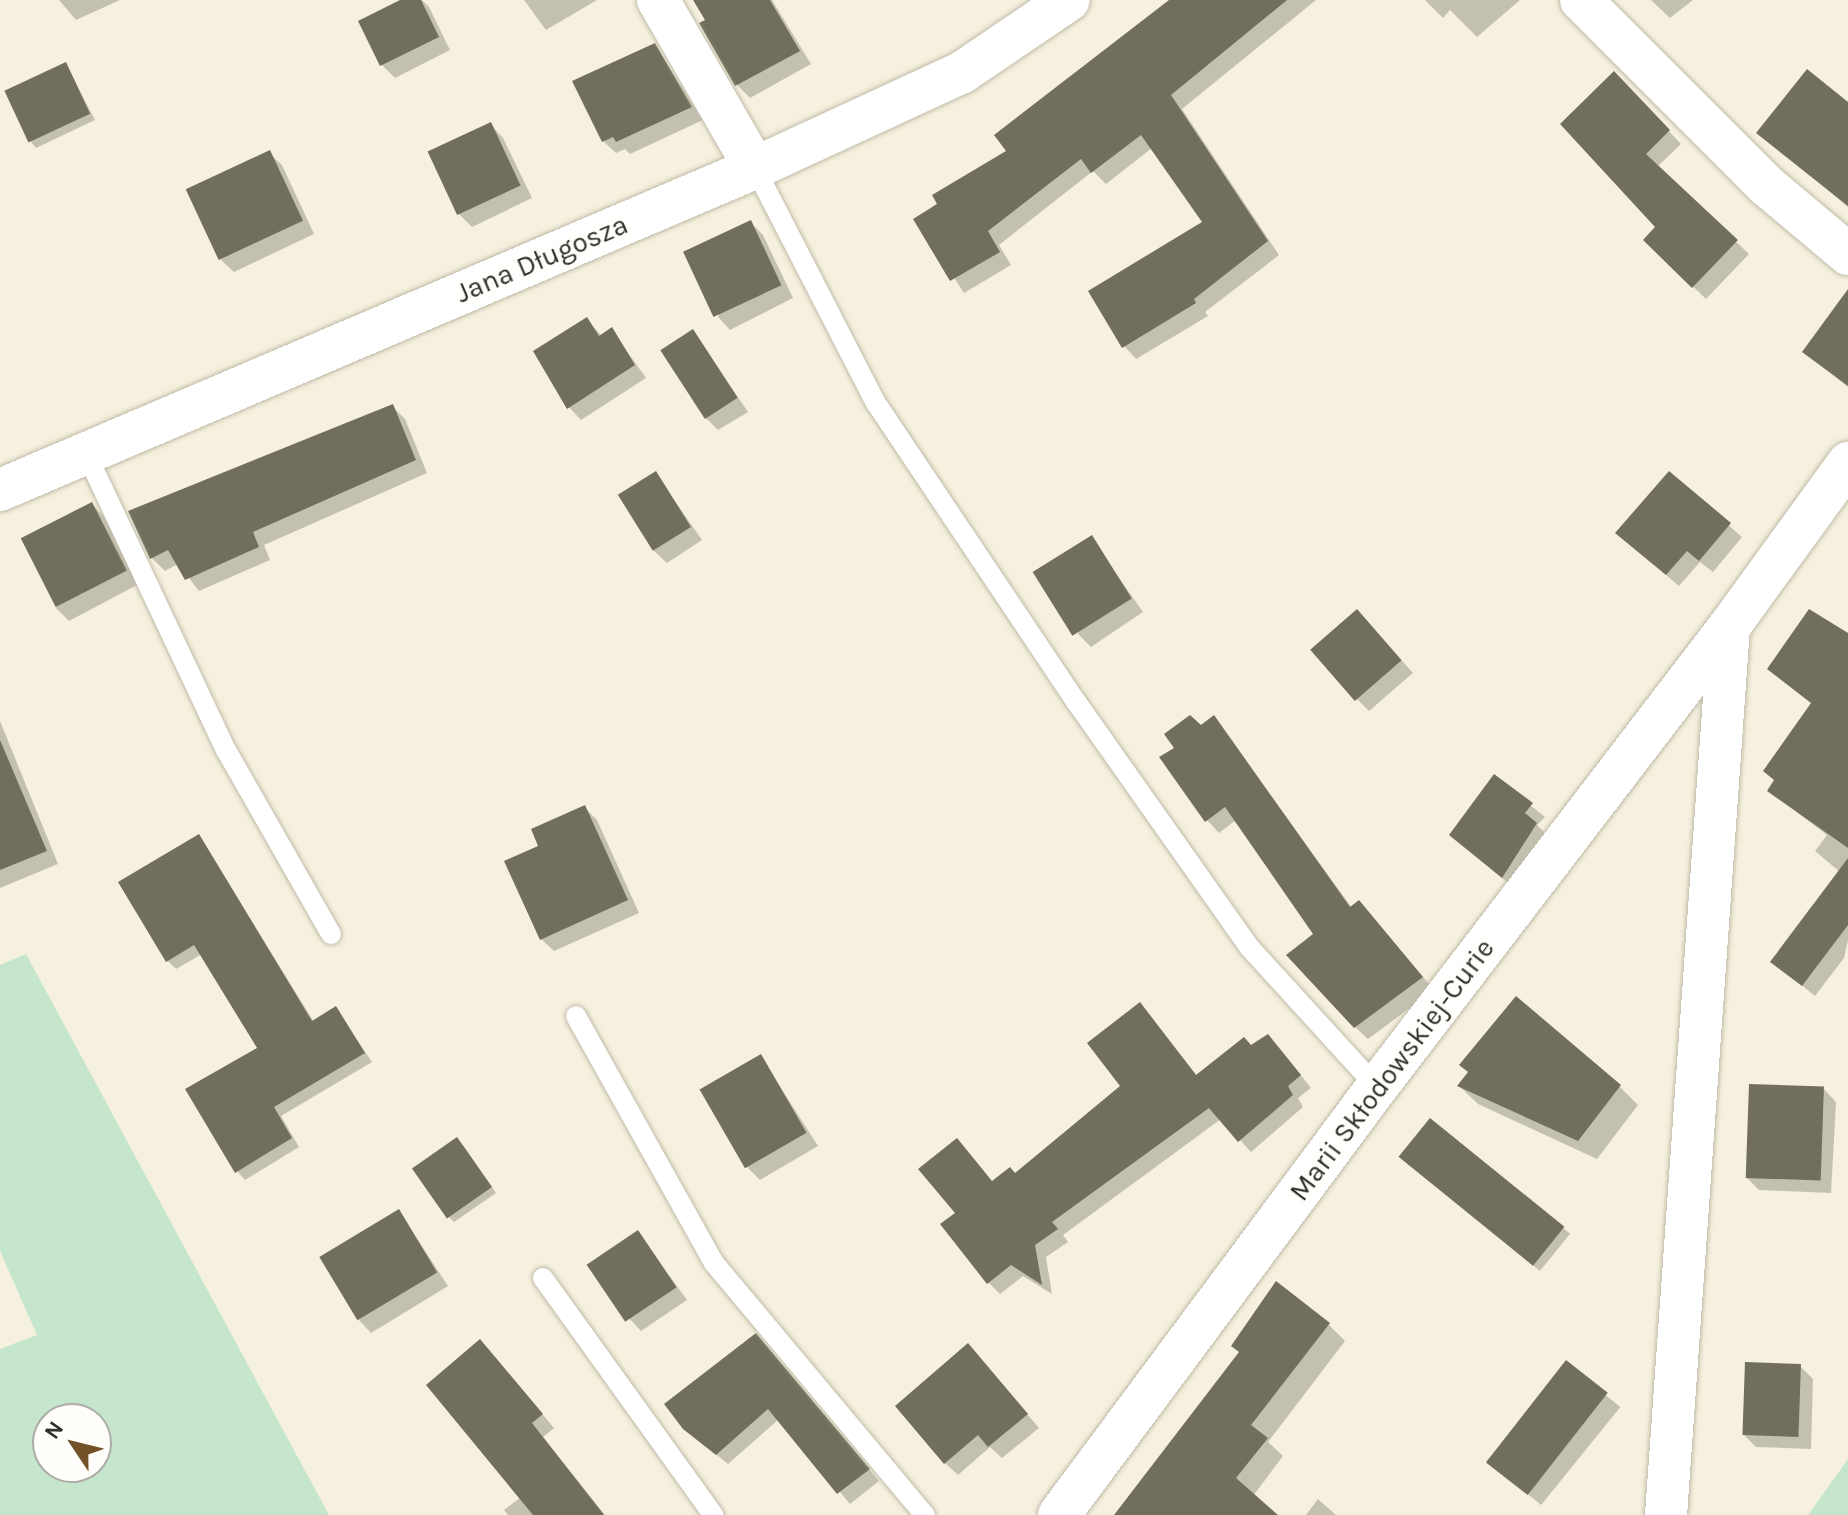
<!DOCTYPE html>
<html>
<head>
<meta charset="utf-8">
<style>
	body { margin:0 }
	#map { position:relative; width:1848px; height:1515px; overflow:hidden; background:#f6f1de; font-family:Karla,sans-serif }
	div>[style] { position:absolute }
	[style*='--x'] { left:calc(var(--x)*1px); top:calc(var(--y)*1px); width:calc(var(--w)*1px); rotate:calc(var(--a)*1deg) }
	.green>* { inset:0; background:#c5e6cc }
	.shadow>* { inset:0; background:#0003; transform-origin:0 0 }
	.building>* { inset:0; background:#716e5c; transform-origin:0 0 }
	.roads { filter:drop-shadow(0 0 2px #bfbba8) drop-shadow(0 0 2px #bfbba8) }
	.lane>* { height:20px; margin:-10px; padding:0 10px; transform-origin:10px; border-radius:10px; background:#fff }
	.street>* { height:42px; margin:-21px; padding:0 21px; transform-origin:21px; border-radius:21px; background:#fff }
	span { translate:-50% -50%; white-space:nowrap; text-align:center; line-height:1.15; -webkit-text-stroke:8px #fffefa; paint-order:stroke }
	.street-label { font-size:28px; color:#313028 }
	.north { position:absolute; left:32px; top:1403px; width:80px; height:80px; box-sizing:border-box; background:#fffefa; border:2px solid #adaca6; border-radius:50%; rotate:305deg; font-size:22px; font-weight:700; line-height:32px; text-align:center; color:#313028 }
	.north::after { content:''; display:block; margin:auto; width:28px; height:36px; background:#725128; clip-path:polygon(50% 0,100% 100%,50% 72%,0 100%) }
</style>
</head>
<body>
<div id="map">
	<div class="green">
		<i style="clip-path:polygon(evenodd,26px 954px,329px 1515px,0 1515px,0 1349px,37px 1335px,0 1251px,0 965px,26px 954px,96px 1419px,96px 1467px,48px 1467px,48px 1419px,96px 1419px)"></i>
		<i style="clip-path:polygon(1848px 1459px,1848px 1515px,1808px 1515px)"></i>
	</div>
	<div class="shadow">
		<i style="clip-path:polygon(59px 0,120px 0,76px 20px)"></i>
		<i style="clip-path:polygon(405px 0,422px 0,429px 7px,450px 50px,395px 78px,382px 65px)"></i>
		<i style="clip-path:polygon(524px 0,597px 0,546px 30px)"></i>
		<i style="clip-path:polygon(746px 0,772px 0,811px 64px,750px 98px,737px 85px)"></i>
		<i style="clip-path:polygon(1171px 0,1316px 0,1182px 109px,1279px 255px,1205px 312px,1208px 316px,1136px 359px,1124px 346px,1205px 222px,1152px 148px,1106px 184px,1093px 171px,999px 245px,1011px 265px,964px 293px,916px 219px,1009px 151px)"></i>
		<i style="clip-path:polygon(1425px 0,1520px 0,1477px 37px,1450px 10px,1443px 18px)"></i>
		<i style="clip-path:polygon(1651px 0,1693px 0,1670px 18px)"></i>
		<i style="clip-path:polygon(655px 45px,703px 120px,630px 154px,625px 149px,616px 153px,603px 141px)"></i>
		<i style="clip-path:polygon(66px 64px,95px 120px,36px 148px,31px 142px)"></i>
		<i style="clip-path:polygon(1627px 86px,1681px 144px,1657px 167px,1749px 254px,1706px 299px,1645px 240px,1657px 227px)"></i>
		<i style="clip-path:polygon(1848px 104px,1848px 207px,1759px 133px)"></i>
		<i style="clip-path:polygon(491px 125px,503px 138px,532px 198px,472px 227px,459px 214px)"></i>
		<i style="clip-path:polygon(269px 153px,282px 165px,314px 234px,234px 272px,221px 260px)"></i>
		<i style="clip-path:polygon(750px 222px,763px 235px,793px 298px,730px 330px,718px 317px)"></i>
		<i style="clip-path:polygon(1848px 309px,1848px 387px,1805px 352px)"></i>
		<i style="clip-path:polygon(587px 320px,602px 336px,612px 330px,646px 378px,581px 420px,569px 407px)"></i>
		<i style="clip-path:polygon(693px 331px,748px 412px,718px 430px,706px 418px)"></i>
		<i style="clip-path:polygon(392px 406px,405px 419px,427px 473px,264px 545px,270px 560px,199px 591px,178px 564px,165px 571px,152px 558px,130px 512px)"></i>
		<i style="clip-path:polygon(1669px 473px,1742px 537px,1713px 572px,1700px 562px,1679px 586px,1631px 545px)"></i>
		<i style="clip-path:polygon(656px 474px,702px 540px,667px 563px,654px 551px)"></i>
		<i style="clip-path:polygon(92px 504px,104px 517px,139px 584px,69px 621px,56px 608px)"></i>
		<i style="clip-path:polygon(1091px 538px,1143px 612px,1091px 647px,1078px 634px)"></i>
		<i style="clip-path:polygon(1369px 624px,1413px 673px,1369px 711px,1357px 699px)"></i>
		<i style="clip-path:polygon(1848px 635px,1848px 940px,1844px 958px,1815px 996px,1772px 961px,1840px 872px,1815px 851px,1827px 835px,1769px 791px,1813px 705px,1769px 669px)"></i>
		<i style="clip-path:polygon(1214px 718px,1352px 908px,1371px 916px,1434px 990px,1368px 1039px,1355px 1027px,1316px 935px,1236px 820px,1219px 833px,1207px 820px,1176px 749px)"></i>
		<i style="clip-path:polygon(0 721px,58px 864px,0 888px)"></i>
		<i style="clip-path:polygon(1495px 777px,1545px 817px,1537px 825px,1549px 837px,1515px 889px,1452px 835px)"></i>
		<i style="clip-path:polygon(585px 808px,597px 820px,639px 913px,554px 951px,541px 939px)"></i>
		<i style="clip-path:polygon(199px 836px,314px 1022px,336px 1008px,372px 1062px,281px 1116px,299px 1147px,245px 1180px,237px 1171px,259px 1048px,202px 954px,176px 969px,168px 961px)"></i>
		<i style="clip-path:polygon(1140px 1004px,1198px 1077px,1251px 1047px,1280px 1049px,1311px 1088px,1298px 1098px,1303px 1107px,1251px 1152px,1221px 1119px,1063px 1235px,1068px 1242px,1046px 1257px,1052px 1294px,1023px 1276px,1000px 1294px,988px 1282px,993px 1182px,1015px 1175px,1123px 1086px)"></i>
		<i style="clip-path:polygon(761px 1057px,818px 1146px,760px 1180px,747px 1167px)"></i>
		<i style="clip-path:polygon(1459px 1086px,1620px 1087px,1638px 1105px,1597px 1159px,1478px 1104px)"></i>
		<i style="clip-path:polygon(1824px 1089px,1836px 1102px,1831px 1193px,1759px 1190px,1746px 1177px)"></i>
		<i style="left:1431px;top:1121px;width:179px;height:48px;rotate:39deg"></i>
		<i style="clip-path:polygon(463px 1145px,496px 1193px,454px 1222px,448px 1216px)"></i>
		<i style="clip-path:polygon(399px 1211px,448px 1286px,371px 1333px,359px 1320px)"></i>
		<i style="clip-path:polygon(638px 1233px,687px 1300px,641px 1331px,629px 1318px)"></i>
		<i style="clip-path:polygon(1328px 1324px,1345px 1341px,1268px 1442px,1283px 1456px,1253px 1496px,1263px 1515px,1126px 1515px)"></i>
		<i style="clip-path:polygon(766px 1346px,879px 1481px,850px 1504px,779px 1419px,728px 1464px,684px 1428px)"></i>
		<i style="clip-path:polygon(493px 1355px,554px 1428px,543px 1437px,605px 1515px,508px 1515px,504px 1510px,521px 1497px)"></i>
		<i style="clip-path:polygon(980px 1359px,1039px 1428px,1002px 1458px,990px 1447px,958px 1475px,945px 1463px)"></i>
		<i style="left:1566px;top:1363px;width:70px;height:126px;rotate:39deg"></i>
		<i style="clip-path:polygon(1800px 1366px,1813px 1379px,1811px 1449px,1756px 1447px,1743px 1434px)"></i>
		<i style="clip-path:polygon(1318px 1499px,1336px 1515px,1306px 1515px)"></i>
	</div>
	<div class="building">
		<i style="clip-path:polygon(400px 0,421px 0,439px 37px,380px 66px,358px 21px)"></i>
		<i style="clip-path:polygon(693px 0,770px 0,800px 51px,735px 86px,699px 23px,705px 20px)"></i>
		<i style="clip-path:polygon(1169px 0,1287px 0,1171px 95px,1268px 241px,1194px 299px,1196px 303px,1122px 348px,1088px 291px,1202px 222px,1141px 135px,1091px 173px,1081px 159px,988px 231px,1000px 252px,950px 281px,913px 219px,937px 204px,932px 195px,1006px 151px,994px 135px)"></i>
		<i style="clip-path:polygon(655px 43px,692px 107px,616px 142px,613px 137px,602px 142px,572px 81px)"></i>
		<i style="left:66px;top:62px;width:57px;height:68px;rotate:65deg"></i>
		<i style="clip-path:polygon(1807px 69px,1848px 102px,1848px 206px,1756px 133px)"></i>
		<i style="clip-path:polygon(1614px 71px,1670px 130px,1646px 154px,1738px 240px,1692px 288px,1643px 240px,1655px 227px,1560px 124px)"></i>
		<i style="left:491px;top:122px;width:70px;height:70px;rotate:65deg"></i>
		<i style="left:270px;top:150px;width:78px;height:93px;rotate:65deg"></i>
		<i style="left:751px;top:220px;width:72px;height:75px;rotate:65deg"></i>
		<i style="clip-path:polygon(1848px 289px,1848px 386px,1802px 352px)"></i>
		<i style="clip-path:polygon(587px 317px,599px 336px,612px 327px,635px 365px,567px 409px,533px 351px)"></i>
		<i style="left:693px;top:329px;width:82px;height:39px;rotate:57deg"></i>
		<i style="clip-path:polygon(393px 404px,416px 460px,253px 532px,259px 547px,185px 580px,168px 550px,150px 559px,128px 511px)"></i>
		<i style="left:656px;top:471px;width:66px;height:45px;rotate:58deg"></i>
		<i style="clip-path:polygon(1669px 471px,1731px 523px,1699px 561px,1687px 551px,1666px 575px,1615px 533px)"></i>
		<i style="left:92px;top:502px;width:77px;height:80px;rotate:63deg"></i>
		<i style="left:1092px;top:535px;width:75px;height:70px;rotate:58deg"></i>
		<i style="left:1357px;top:609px;width:68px;height:62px;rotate:49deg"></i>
		<i style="clip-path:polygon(1809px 609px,1848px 633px,1848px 848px,1767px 791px,1774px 780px,1763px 771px,1811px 703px,1767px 669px)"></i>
		<i style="clip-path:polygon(1190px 715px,1201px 725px,1214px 715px,1350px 907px,1359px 900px,1423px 977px,1354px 1028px,1286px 955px,1313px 934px,1225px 807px,1205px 822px,1159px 757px,1174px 748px,1164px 734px)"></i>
		<i style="clip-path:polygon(0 740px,47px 851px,0 870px)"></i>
		<i style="clip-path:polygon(1494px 774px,1533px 803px,1525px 813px,1537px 823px,1502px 878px,1449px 835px)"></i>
		<i style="clip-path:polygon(585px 805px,628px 900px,540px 940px,504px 861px,538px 846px,531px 829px)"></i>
		<i style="clip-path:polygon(199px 834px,312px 1021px,336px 1006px,365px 1053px,274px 1107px,292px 1138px,235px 1173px,185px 1089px,257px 1048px,194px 945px,166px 962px,118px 882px)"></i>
		<i style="clip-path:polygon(1848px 858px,1848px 925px,1802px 986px,1770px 962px)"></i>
		<i style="clip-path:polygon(1516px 996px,1621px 1085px,1578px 1141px,1457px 1086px,1468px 1072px,1459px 1065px)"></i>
		<i style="clip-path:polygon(1140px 1002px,1196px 1075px,1244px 1037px,1251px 1045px,1268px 1034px,1301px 1075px,1288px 1086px,1293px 1095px,1238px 1142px,1209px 1108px,1052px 1222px,1058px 1229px,1035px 1245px,1042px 1285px,1011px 1265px,987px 1284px,940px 1224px,955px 1213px,918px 1169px,957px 1138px,992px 1181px,1010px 1167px,1015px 1173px,1120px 1086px,1087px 1043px)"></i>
		<i style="left:761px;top:1054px;width:91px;height:71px;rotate:60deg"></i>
		<i style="left:1749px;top:1084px;width:75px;height:94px;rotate:2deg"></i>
		<i style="left:1430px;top:1118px;width:173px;height:50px;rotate:39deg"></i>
		<i style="left:457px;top:1137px;width:61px;height:55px;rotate:55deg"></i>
		<i style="left:399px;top:1209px;width:74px;height:93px;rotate:59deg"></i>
		<i style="left:638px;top:1230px;width:69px;height:62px;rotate:56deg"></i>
		<i style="clip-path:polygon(1276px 1281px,1330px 1323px,1251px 1425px,1268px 1438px,1236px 1478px,1278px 1515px,1114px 1515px,1239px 1352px,1231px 1346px)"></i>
		<i style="clip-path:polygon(756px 1333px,870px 1469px,837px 1494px,768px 1409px,716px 1455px,683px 1429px,664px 1404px)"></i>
		<i style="clip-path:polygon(480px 1339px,543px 1414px,532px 1423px,604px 1515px,533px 1515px,426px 1385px)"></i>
		<i style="clip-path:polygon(968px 1343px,1028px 1414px,988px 1447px,978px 1435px,944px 1464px,895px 1406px)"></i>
		<i style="left:1566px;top:1360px;width:53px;height:130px;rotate:38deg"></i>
		<i style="left:1745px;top:1362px;width:56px;height:73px;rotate:2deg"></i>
	</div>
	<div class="roads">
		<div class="lane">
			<i style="--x:755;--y:168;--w:264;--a:62.8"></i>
			<i style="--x:876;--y:403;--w:361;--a:56.2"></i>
			<i style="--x:1077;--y:703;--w:299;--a:54.8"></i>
			<i style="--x:1249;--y:947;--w:190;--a:47.6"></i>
			<i style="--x:86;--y:453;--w:328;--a:64.8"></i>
			<i style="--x:226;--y:750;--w:212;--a:60.3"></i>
			<i style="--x:576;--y:1016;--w:283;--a:60.8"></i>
			<i style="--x:714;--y:1263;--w:329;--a:50.1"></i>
			<i style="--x:543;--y:1278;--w:292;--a:54.3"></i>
		</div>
		<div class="street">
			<i style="--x:658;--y:0;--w:194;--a:60"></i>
			<i style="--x:1581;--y:0;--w:263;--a:45"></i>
			<i style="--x:1767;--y:186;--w:106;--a:40"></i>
			<i style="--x:0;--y:490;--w:821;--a:-23.1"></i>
			<i style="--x:755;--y:168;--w:227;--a:-24.8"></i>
			<i style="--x:961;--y:73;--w:130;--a:-34.1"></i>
			<i style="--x:1059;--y:1515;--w:533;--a:-53.39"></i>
			<i style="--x:1377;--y:1087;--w:579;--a:-52.58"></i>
			<i style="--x:1666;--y:1515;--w:890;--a:-85.94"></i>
			<i style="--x:1729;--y:627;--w:203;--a:-54"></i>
		</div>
	</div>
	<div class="street-label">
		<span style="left:542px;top:259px;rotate:-23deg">Jana Długosza</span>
		<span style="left:1392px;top:1070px;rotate:-53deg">Marii Skłodowskiej-Curie</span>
	</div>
	<div class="north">N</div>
</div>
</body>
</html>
